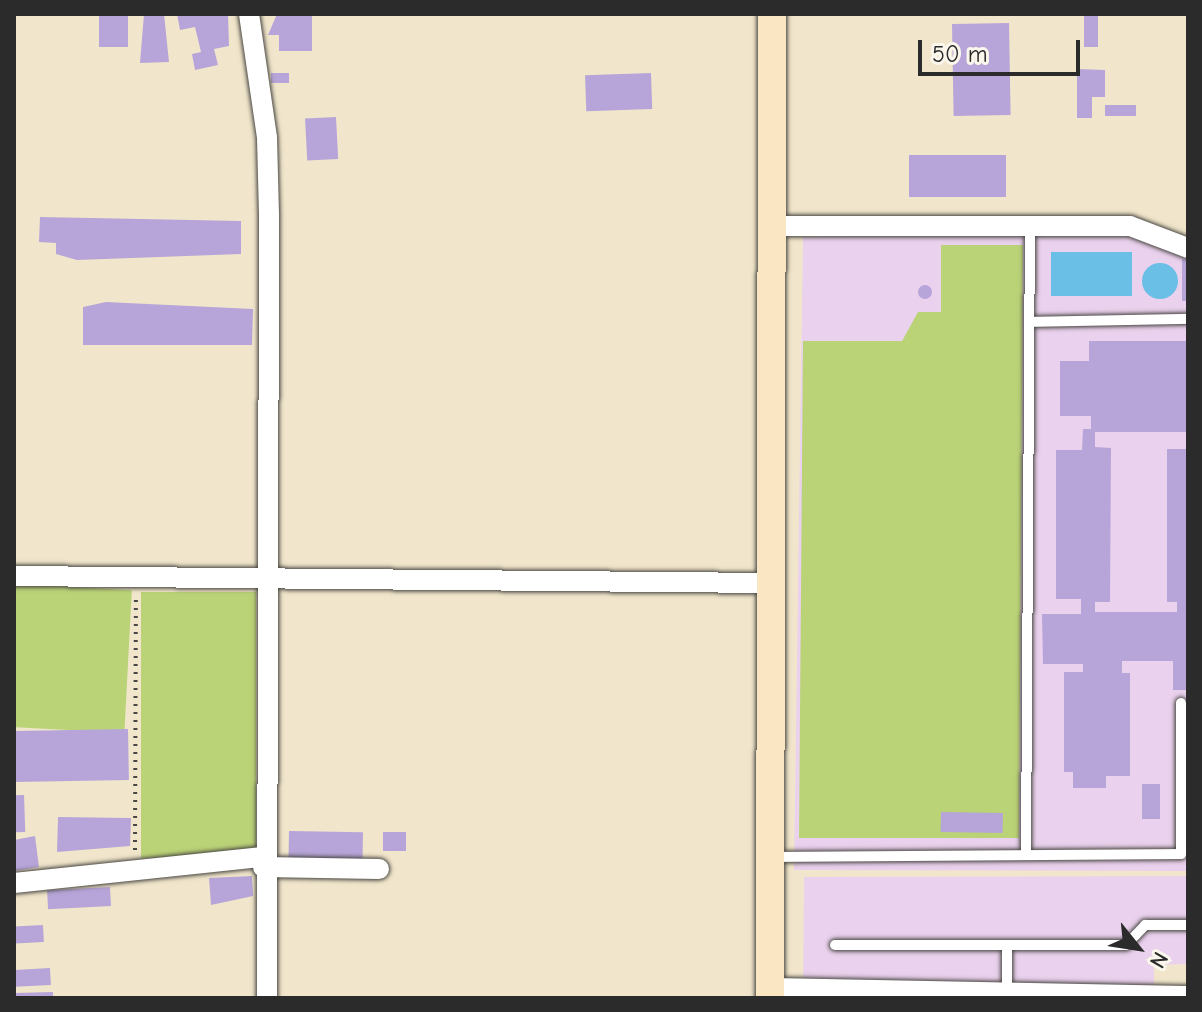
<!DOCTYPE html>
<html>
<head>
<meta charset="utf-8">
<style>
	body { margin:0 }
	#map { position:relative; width:1202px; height:1012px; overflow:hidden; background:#f1e6cb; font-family:"Comic Neue",sans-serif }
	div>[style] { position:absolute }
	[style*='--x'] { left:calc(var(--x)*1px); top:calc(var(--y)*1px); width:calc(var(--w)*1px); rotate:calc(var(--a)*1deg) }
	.built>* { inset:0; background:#ead1ed }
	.green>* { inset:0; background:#bbd377; transform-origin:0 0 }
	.water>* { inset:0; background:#69bfe5; transform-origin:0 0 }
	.round { border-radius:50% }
	.building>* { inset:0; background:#b7a5d9; transform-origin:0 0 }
	.path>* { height:4px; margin-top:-2px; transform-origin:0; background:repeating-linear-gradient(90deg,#494743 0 2px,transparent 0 8px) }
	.roads { filter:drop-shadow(0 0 2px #494743) drop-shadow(0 0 2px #494743) }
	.lane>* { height:10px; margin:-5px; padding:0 5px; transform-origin:5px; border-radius:5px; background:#fff }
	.street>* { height:20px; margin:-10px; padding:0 10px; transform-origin:10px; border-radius:10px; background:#fff }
	.secondary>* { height:28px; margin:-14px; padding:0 14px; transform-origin:14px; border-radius:14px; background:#fbe6c4 }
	span { translate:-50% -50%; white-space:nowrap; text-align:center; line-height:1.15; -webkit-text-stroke:6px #fbf7ec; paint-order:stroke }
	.frame { position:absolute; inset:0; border:16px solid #2b2b2b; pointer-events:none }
	.north { position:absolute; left:1098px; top:908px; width:80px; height:80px; -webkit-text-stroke:6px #fbf7ec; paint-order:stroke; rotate:120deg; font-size:22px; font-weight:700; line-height:32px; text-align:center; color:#2b2b2b }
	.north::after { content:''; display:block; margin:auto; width:28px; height:36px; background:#2b2b2b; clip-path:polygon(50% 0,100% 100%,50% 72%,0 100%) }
	.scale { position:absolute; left:918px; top:40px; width:162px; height:36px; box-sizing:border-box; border:4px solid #2b2b2b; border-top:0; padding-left:10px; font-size:24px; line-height:28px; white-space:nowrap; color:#2b2b2b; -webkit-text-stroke:6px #fbf7ec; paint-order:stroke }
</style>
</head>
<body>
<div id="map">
	<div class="built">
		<i style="clip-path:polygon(1132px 232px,1188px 254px,1188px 871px,794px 870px,803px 237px)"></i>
		<i style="clip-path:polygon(1188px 876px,1188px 964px,1154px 965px,1154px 998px,803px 998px,804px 877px)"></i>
	</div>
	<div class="green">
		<i style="clip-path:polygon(941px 245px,1023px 245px,1019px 838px,799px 838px,803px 341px,902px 341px,918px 312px,941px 312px)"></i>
		<i style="left:14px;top:584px;width:118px;height:143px;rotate:3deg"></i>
		<i style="left:141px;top:592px;width:115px;height:266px"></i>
	</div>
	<div class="water">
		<i style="left:1132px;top:252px;width:44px;height:81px;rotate:90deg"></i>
		<i class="round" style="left:1142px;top:263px;width:36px;height:36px"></i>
	</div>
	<div class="building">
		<i style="left:99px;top:14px;width:29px;height:33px"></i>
		<i style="clip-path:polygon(144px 14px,164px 14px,169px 62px,140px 63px)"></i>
		<i style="clip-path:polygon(177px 14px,228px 14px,229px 46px,214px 49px,218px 65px,195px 70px,192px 54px,201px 52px,195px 27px,180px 30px)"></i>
		<i style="clip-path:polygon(277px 14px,312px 14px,312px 51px,279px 51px,279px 35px,268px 35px)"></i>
		<i style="left:1084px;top:14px;width:14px;height:33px"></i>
		<i style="left:1009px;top:23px;width:92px;height:57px;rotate:89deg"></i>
		<i style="clip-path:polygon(1077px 69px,1105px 70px,1105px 97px,1092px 97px,1092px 118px,1077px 118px)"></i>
		<i style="left:271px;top:73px;width:18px;height:10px"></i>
		<i style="left:651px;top:73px;width:36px;height:66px;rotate:88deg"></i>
		<i style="left:1136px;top:105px;width:11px;height:31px;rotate:90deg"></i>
		<i style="left:336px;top:117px;width:42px;height:31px;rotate:87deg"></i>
		<i style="left:909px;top:155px;width:97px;height:42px"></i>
		<i style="clip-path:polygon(40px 217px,241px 221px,241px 254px,77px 260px,56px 254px,56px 243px,39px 242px)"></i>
		<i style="left:1188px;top:259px;width:42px;height:6px;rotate:90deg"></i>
		<i class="round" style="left:918px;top:285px;width:14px;height:14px"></i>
		<i style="clip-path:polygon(106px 302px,253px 309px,252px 345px,83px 345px,83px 307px)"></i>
		<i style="clip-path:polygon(1089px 341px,1188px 341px,1188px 432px,1095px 432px,1095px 447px,1111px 448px,1110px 602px,1095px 602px,1095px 612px,1177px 612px,1177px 602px,1167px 602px,1167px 449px,1188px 449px,1188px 690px,1173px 690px,1173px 661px,1122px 661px,1122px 673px,1130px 673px,1130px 776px,1106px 776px,1106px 788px,1073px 788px,1073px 772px,1064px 772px,1064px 672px,1083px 672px,1083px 664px,1043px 664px,1042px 614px,1081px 614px,1081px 599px,1056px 599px,1056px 450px,1082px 450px,1083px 429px,1091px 429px,1091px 416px,1060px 416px,1060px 361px,1089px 361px)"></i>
		<i style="left:128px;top:729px;width:51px;height:114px;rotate:89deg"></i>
		<i style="left:1142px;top:784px;width:18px;height:35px"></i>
		<i style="left:24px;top:795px;width:37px;height:10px;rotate:88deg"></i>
		<i style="left:941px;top:812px;width:62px;height:20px;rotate:1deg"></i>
		<i style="clip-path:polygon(58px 817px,131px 818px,130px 846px,57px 852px)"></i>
		<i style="left:289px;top:831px;width:74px;height:29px;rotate:1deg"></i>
		<i style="left:406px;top:832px;width:19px;height:23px;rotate:90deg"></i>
		<i style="clip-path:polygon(35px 836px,39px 867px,14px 871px,14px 840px)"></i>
		<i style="clip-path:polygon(252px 876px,253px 896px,211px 905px,209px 878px)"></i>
		<i style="left:110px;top:887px;width:19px;height:63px;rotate:87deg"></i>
		<i style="left:43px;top:925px;width:17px;height:29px;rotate:87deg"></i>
		<i style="left:50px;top:968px;width:17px;height:36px;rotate:87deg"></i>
		<i style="clip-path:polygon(53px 992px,53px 998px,14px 998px,14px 993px)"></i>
	</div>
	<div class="path">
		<i style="--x:135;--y:850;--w:252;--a:-89.8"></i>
	</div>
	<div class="roads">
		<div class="lane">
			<i style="--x:1029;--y:322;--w:159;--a:-1.1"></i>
			<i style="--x:1026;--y:855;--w:629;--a:-89.64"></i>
			<i style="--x:773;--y:857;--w:408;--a:-0.4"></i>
			<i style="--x:1181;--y:854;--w:151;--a:-90"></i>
			<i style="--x:835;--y:945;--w:291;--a:0"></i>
			<i style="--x:1126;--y:945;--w:28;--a:-46"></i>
			<i style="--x:1145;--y:925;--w:43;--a:0"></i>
			<i style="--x:1007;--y:996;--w:51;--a:-90"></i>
		</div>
		<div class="street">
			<i style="--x:249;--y:14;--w:125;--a:81.7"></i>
			<i style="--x:267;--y:138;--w:79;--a:88.5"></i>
			<i style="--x:269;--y:217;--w:781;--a:90.15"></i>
			<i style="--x:770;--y:226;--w:360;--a:0"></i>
			<i style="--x:1130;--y:226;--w:62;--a:20.8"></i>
			<i style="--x:14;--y:576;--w:758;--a:0.53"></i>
			<i style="--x:263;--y:867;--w:116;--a:1"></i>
			<i style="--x:14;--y:883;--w:250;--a:-6"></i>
			<i style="--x:770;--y:988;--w:418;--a:1.1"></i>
		</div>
		<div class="secondary">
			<i style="--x:770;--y:998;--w:984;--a:-89.88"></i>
		</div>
	</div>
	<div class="frame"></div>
	<div class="north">N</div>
	<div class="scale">50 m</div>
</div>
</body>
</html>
